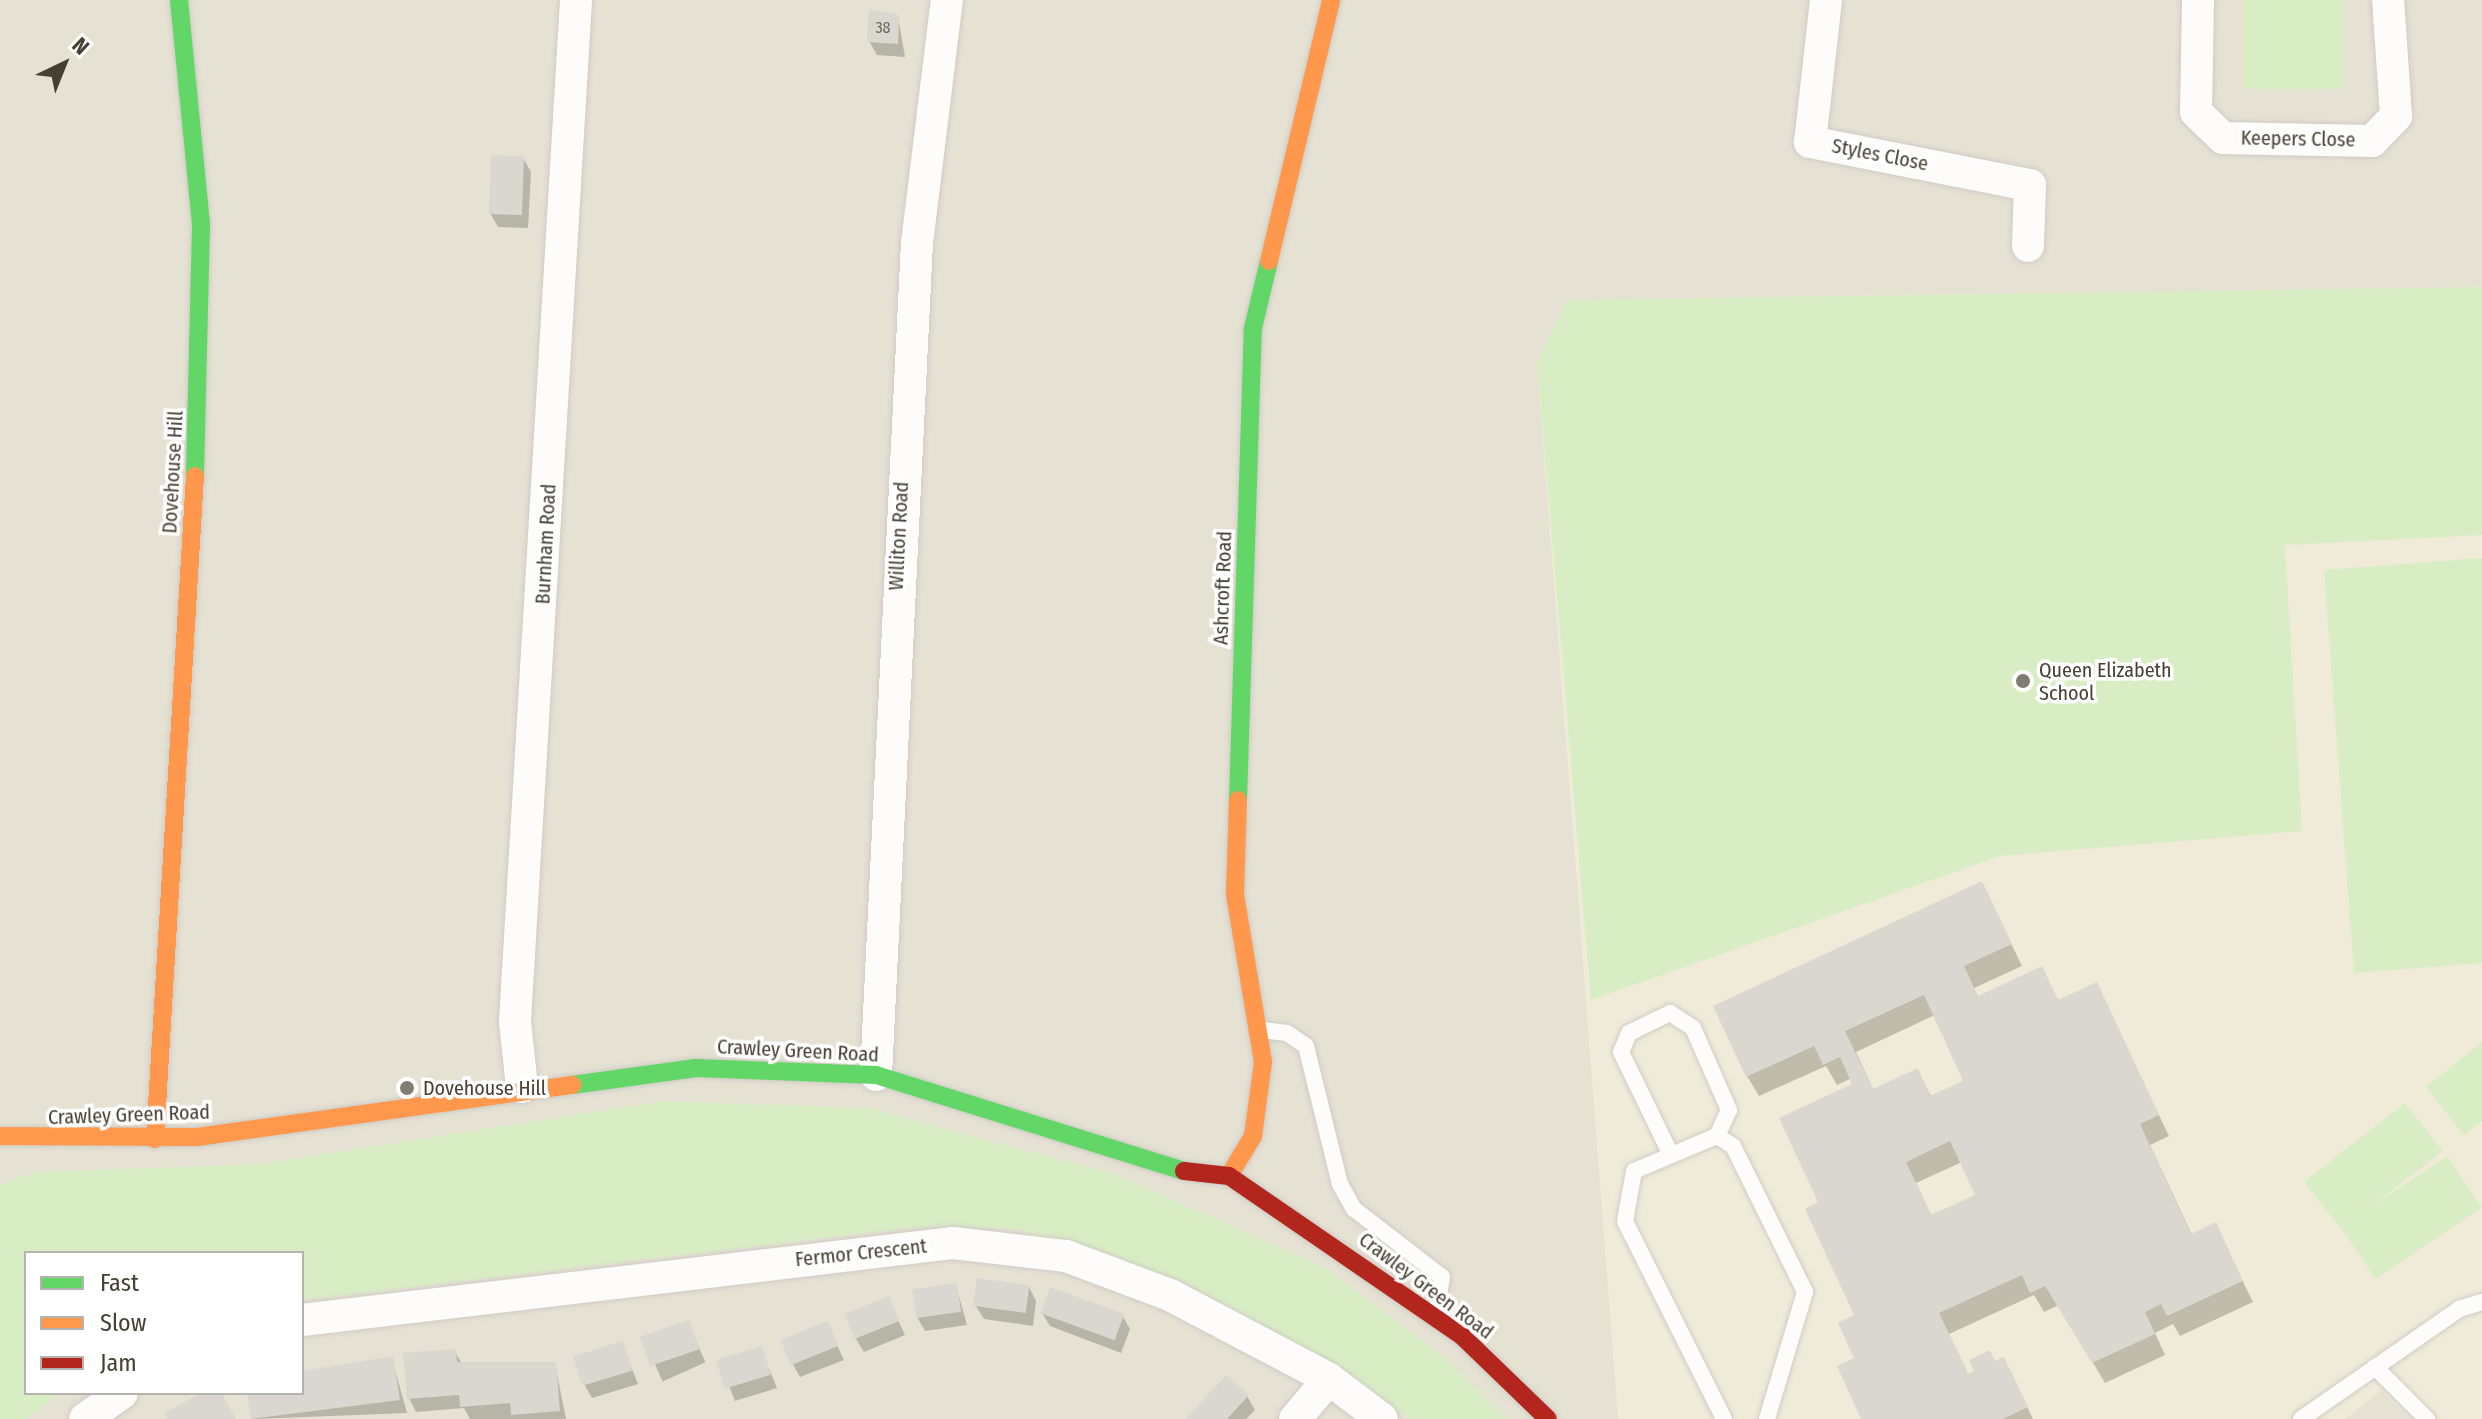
<!DOCTYPE html>
<html>
<head>
<meta charset="utf-8">
<style>
	body { margin:0 }
	#map { position:relative; width:2482px; height:1419px; overflow:hidden; background:#f0eee7; font-family:"Fira Sans Condensed",sans-serif }
	div>[style] { position:absolute }
	[style*='--x'] { left:calc(var(--x)*1px); top:calc(var(--y)*1px); width:calc(var(--w)*1px); rotate:calc(var(--a)*1deg) }
	.residential>* { inset:0; background:#e5e1d3 }
	.education>* { inset:0; background:#efebd8 }
	.green>* { inset:0; background:#d9edc4; transform-origin:0 0 }
	.shadow>* { inset:0; background:#0003; transform-origin:0 0 }
	.building>* { inset:0; background:#d9d7cf; transform-origin:0 0 }
	.roads { filter:drop-shadow(0 0 2px #ceccc5) drop-shadow(0 0 2px #ceccc5) }
	.lane>* { height:16px; margin:-8px; padding:0 8px; transform-origin:8px; border-radius:8px; background:#fdfcfb }
	.street>* { height:32px; margin:-16px; padding:0 16px; transform-origin:16px; border-radius:16px; background:#fdfcfb }
	.fast>* { height:18px; margin:-9px; padding:0 9px; transform-origin:9px; border-radius:9px; background:#63d668 }
	.slow>* { height:18px; margin:-9px; padding:0 9px; transform-origin:9px; border-radius:9px; background:#ff974d }
	.jam>* { height:18px; margin:-9px; padding:0 9px; transform-origin:9px; border-radius:9px; background:#b3261e }
	.dots>* { width:22px; height:22px; translate:-50% -50%; box-sizing:border-box; border:4px solid #fff; border-radius:50% }
	span { translate:-50% -50%; white-space:nowrap; text-align:center; line-height:1.15; -webkit-text-stroke:7px #fff; paint-order:stroke }
	.number-label { font-size:16px; color:#6c665b }
	.number-label span { -webkit-text-stroke-width:0 }
	.street-label { font-size:20px; color:#464033 }
	.poi-label { font-size:20px; color:#464033 }
	.left { translate:0 -50%; text-align:left }
	.legend { position:absolute; left:24px; top:1251px; width:280px; height:144px; box-sizing:border-box; background:#fff; border:2px solid #b5b3ad; margin:0; padding:10px 14px; list-style:none; font-size:24px; color:#464033 }
	.legend li { display:flex; align-items:center; gap:16px; height:40px }
	.legend b { width:40px; border:2px solid #b5b3ad }
	.north { position:absolute; left:24px; top:24px; width:80px; height:80px; -webkit-text-stroke:6px #fff; paint-order:stroke; rotate:43deg; font-size:22px; font-weight:700; line-height:32px; text-align:center; color:#464033 }
	.north::after { content:''; display:block; margin:auto; width:28px; height:36px; background:#464033; clip-path:polygon(50% 0,100% 100%,50% 72%,0 100%) }
</style>
</head>
<body>
<div id="map">
	<div class="residential">
		<i style="clip-path:polygon(evenodd,0 0,2482px 0,2482px 1419px,0 1419px,0 0,26px 1253px,302px 1253px,302px 1393px,26px 1393px,26px 1253px)"></i>
	</div>
	<div class="education">
		<i style="clip-path:polygon(2482px 287px,2482px 1419px,2411px 1419px,2381px 1391px,2345px 1419px,1618px 1419px,1537px 363px,1567px 300px)"></i>
	</div>
	<div class="green">
		<i style="left:2244px;top:0;width:99px;height:89px"></i>
		<i style="clip-path:polygon(2482px 287px,2482px 535px,2285px 545px,2302px 831px,2000px 856px,1591px 1000px,1537px 363px,1567px 300px)"></i>
		<i style="clip-path:polygon(2482px 558px,2482px 963px,2354px 973px,2324px 570px)"></i>
		<i style="clip-path:polygon(2482px 1042px,2482px 1121px,2464px 1135px,2426px 1087px)"></i>
		<i style="clip-path:polygon(664px 1101px,868px 1108px,1117px 1175px,1324px 1267px,1444px 1357px,1507px 1419px,1412px 1419px,1186px 1284px,1018px 1229px,919px 1227px,302px 1300px,302px 1253px,26px 1253px,26px 1393px,60px 1393px,26px 1419px,0 1419px,0 1185px,35px 1172px,261px 1164px)"></i>
		<i style="left:2405px;top:1103px;width:61px;height:128px;rotate:52deg"></i>
		<i style="left:2447px;top:1156px;width:62px;height:128px;rotate:56deg"></i>
	</div>
	<div class="shadow">
		<i style="clip-path:polygon(898px 17px,905px 57px,877px 55px,869px 41px)"></i>
		<i style="clip-path:polygon(523px 158px,531px 172px,528px 228px,498px 227px,490px 213px)"></i>
		<i style="clip-path:polygon(evenodd,1982px 883px,2022px 966px,1974px 988px,1979px 998px,2041px 969px,2059px 1002px,2096px 984px,2169px 1136px,2150px 1145px,2192px 1235px,2215px 1225px,2253px 1302px,2180px 1336px,2173px 1324px,2155px 1333px,2165px 1355px,2105px 1383px,2059px 1305px,2044px 1312px,2034px 1295px,1949px 1334px,1969px 1376px,2004px 1360px,2033px 1419px,1863px 1419px,1857px 1316px,1821px 1203px,1855px 1085px,1852px 1078px,1837px 1085px,1826px 1066px,1759px 1096px,1747px 1076px,1982px 883px,1935px 1015px,1966px 1082px,1932px 1098px,1917px 1071px,1874px 1091px,1856px 1052px,1935px 1015px,1982px 883px,1962px 1162px,1978px 1196px,1932px 1217px,1916px 1183px,1962px 1162px)"></i>
		<i style="clip-path:polygon(956px 1286px,967px 1325px,925px 1331px,917px 1317px)"></i>
		<i style="clip-path:polygon(1029px 1287px,1036px 1301px,1033px 1326px,984px 1319px,976px 1306px)"></i>
		<i style="clip-path:polygon(888px 1298px,905px 1335px,864px 1352px,856px 1339px)"></i>
		<i style="clip-path:polygon(1042px 1313px,1122px 1315px,1130px 1329px,1121px 1353px,1050px 1326px)"></i>
		<i style="left:688px;top:1323px;width:43px;height:47px;rotate:66deg"></i>
		<i style="clip-path:polygon(827px 1324px,844px 1360px,800px 1377px,792px 1363px)"></i>
		<i style="clip-path:polygon(622px 1344px,638px 1384px,592px 1398px,584px 1384px)"></i>
		<i style="clip-path:polygon(761px 1349px,777px 1388px,735px 1401px,719px 1361px)"></i>
		<i style="clip-path:polygon(455px 1352px,462px 1364px,555px 1364px,566px 1419px,470px 1419px,464px 1408px,416px 1412px,409px 1398px)"></i>
		<i style="clip-path:polygon(392px 1359px,407px 1413px,253px 1419px,249px 1393px,302px 1393px,302px 1373px)"></i>
		<i style="clip-path:polygon(1247px 1396px,1255px 1410px,1246px 1419px,1189px 1419px)"></i>
	</div>
	<div class="building">
		<i style="clip-path:polygon(869px 9px,899px 15px,898px 44px,867px 42px)"></i>
		<i style="left:491px;top:155px;width:33px;height:59px;rotate:2deg"></i>
		<i style="clip-path:polygon(evenodd,1982px 881px,2012px 944px,1964px 966px,1978px 996px,2042px 966px,2058px 1000px,2097px 982px,2159px 1115px,2140px 1124px,2191px 1234px,2216px 1222px,2243px 1281px,2167px 1316px,2161px 1304px,2145px 1312px,2155px 1334px,2092px 1363px,2045px 1286px,2030px 1293px,2022px 1275px,1939px 1313px,1968px 1374px,1974px 1371px,1969px 1360px,1990px 1350px,1995px 1361px,2004px 1357px,2028px 1407px,2003px 1419px,1861px 1419px,1837px 1366px,1854px 1358px,1838px 1323px,1854px 1315px,1805px 1209px,1818px 1202px,1779px 1118px,1852px 1084px,1840px 1057px,1823px 1065px,1814px 1046px,1746px 1077px,1713px 1006px,1982px 881px,1924px 995px,1963px 1081px,1930px 1096px,1918px 1068px,1873px 1089px,1845px 1031px,1924px 995px,1982px 881px,1950px 1141px,1975px 1195px,1931px 1215px,1906px 1162px,1950px 1141px)"></i>
		<i style="left:977px;top:1278px;width:53px;height:28px;rotate:8deg"></i>
		<i style="left:957px;top:1283px;width:29px;height:45px;rotate:82deg"></i>
		<i style="left:1050px;top:1287px;width:79px;height:28px;rotate:20deg"></i>
		<i style="left:889px;top:1296px;width:27px;height:48px;rotate:68deg"></i>
		<i style="left:689px;top:1320px;width:31px;height:52px;rotate:71deg"></i>
		<i style="left:828px;top:1321px;width:27px;height:51px;rotate:68deg"></i>
		<i style="left:623px;top:1341px;width:31px;height:52px;rotate:73deg"></i>
		<i style="left:762px;top:1346px;width:30px;height:48px;rotate:73deg"></i>
		<i style="clip-path:polygon(456px 1349px,457px 1362px,556px 1362px,560px 1411px,511px 1415px,510px 1403px,460px 1407px,459px 1395px,407px 1399px,403px 1353px)"></i>
		<i style="clip-path:polygon(393px 1356px,400px 1400px,251px 1419px,247px 1393px,302px 1393px,302px 1371px)"></i>
		<i style="clip-path:polygon(1226px 1375px,1249px 1395px,1227px 1419px,1186px 1419px)"></i>
		<i style="clip-path:polygon(201px 1393px,221px 1393px,236px 1419px,168px 1419px,165px 1413px)"></i>
	</div>
	<div class="roads">
		<div class="lane">
			<i style="--x:1262;--y:1030;--w:25;--a:7"></i>
			<i style="--x:1287;--y:1033;--w:23;--a:34"></i>
			<i style="--x:1306;--y:1046;--w:142;--a:76.2"></i>
			<i style="--x:1340;--y:1184;--w:29;--a:61"></i>
			<i style="--x:1354;--y:1209;--w:111;--a:37.7"></i>
			<i style="--x:1442;--y:1277;--w:39;--a:99"></i>
			<i style="--x:1671;--y:1155;--w:114;--a:-115.9"></i>
			<i style="--x:1621;--y:1052;--w:21;--a:-67"></i>
			<i style="--x:1629;--y:1033;--w:46;--a:-26"></i>
			<i style="--x:1670;--y:1013;--w:27;--a:33"></i>
			<i style="--x:1693;--y:1028;--w:90;--a:66.3"></i>
			<i style="--x:1729;--y:1110;--w:29;--a:115"></i>
			<i style="--x:2375;--y:1367;--w:74;--a:45"></i>
			<i style="--x:1724;--y:1419;--w:221;--a:-116.6"></i>
			<i style="--x:1625;--y:1221;--w:51;--a:-79.8"></i>
			<i style="--x:1634;--y:1171;--w:90;--a:-22.9"></i>
			<i style="--x:1717;--y:1136;--w:19;--a:32"></i>
			<i style="--x:1733;--y:1146;--w:163;--a:63.7"></i>
			<i style="--x:1805;--y:1292;--w:133;--a:106.7"></i>
			<i style="--x:2301;--y:1419;--w:193;--a:-34.8"></i>
			<i style="--x:2459;--y:1309;--w:24;--a:-17"></i>
		</div>
		<div class="street">
			<i style="--x:1826;--y:0;--w:143;--a:96.4"></i>
			<i style="--x:1810;--y:142;--w:224;--a:11.1"></i>
			<i style="--x:2030;--y:185;--w:61;--a:91.9"></i>
			<i style="--x:2198;--y:0;--w:112;--a:91"></i>
			<i style="--x:2196;--y:112;--w:37;--a:44"></i>
			<i style="--x:2223;--y:138;--w:149;--a:1.2"></i>
			<i style="--x:2372;--y:141;--w:35;--a:-46"></i>
			<i style="--x:2396;--y:116;--w:116;--a:-93.9"></i>
			<i style="--x:876;--y:1075;--w:833;--a:-87.18"></i>
			<i style="--x:917;--y:243;--w:245;--a:-83"></i>
			<i style="--x:522;--y:1087;--w:66;--a:-96.1"></i>
			<i style="--x:515;--y:1021;--w:1023;--a:-86.58"></i>
			<i style="--x:302;--y:1320;--w:656;--a:-6.75"></i>
			<i style="--x:953;--y:1243;--w:114;--a:6.6"></i>
			<i style="--x:1066;--y:1256;--w:111;--a:20.6"></i>
			<i style="--x:1170;--y:1295;--w:180;--a:27.8"></i>
			<i style="--x:1329;--y:1379;--w:66;--a:37"></i>
			<i style="--x:85;--y:1419;--w:45;--a:-35.1"></i>
			<i style="--x:1295;--y:1419;--w:52;--a:-49.6"></i>
		</div>
		<div class="fast">
			<i style="--x:179;--y:0;--w:227;--a:84.4"></i>
			<i style="--x:201;--y:226;--w:250;--a:91.4"></i>
			<i style="--x:1238;--y:800;--w:472;--a:-88.2"></i>
			<i style="--x:1253;--y:328;--w:69;--a:-76.6"></i>
			<i style="--x:572;--y:1085;--w:125;--a:-7.8"></i>
			<i style="--x:696;--y:1068;--w:180;--a:2.2"></i>
			<i style="--x:876;--y:1075;--w:323;--a:17.3"></i>
		</div>
		<div class="slow">
			<i style="--x:1269;--y:261;--w:268;--a:-76.6"></i>
			<i style="--x:0;--y:1136;--w:197;--a:0.3"></i>
			<i style="--x:197;--y:1137;--w:379;--a:-7.9"></i>
			<i style="--x:155;--y:1139;--w:664;--a:-86.55"></i>
			<i style="--x:1229;--y:1176;--w:47;--a:-59"></i>
			<i style="--x:1253;--y:1136;--w:75;--a:-82.3"></i>
			<i style="--x:1263;--y:1062;--w:170;--a:-99.5"></i>
			<i style="--x:1235;--y:894;--w:94;--a:-88.2"></i>
		</div>
		<div class="jam">
			<i style="--x:1184;--y:1171;--w:45;--a:6.3"></i>
			<i style="--x:1229;--y:1176;--w:284;--a:34.5"></i>
			<i style="--x:1463;--y:1337;--w:118;--a:44"></i>
		</div>
	</div>
	<div class="dots">
		<i style="left:2023px;top:681px;background:#827d72"></i>
		<i style="left:407px;top:1088px;background:#827d72"></i>
	</div>
	<div class="number-label">
		<span style="left:883px;top:28px">38</span>
	</div>
	<div class="street-label">
		<span style="left:2298px;top:139px;rotate:1deg">Keepers Close</span>
		<span style="left:1880px;top:155px;rotate:11deg">Styles Close</span>
		<span style="left:173px;top:472px;rotate:-87deg">Dovehouse Hill</span>
		<span style="left:899px;top:536px;rotate:-87deg">Williton Road</span>
		<span style="left:546px;top:544px;rotate:-87deg">Burnham Road</span>
		<span style="left:1223px;top:588px;rotate:-88deg">Ashcroft Road</span>
		<span style="left:798px;top:1051px;rotate:3deg">Crawley Green Road</span>
		<span style="left:129px;top:1115px;rotate:-2deg">Crawley Green Road</span>
		<span style="left:861px;top:1253px;rotate:-6deg">Fermor Crescent</span>
		<span style="left:1426px;top:1286px;rotate:37deg">Crawley Green Road</span>
	</div>
	<div class="poi-label">
		<span class="left" style="left:2039px;top:682px">Queen Elizabeth<br>School</span>
		<span class="left" style="left:423px;top:1088px">Dovehouse Hill</span>
	</div>
	<ul class="legend">
	<li><b style="height:10px;background:#63d668"></b>Fast</li>
	<li><b style="height:10px;background:#ff974d"></b>Slow</li>
	<li><b style="height:10px;background:#b3261e"></b>Jam</li>
	</ul>
	<div class="north">N</div>
</div>
</body>
</html>
